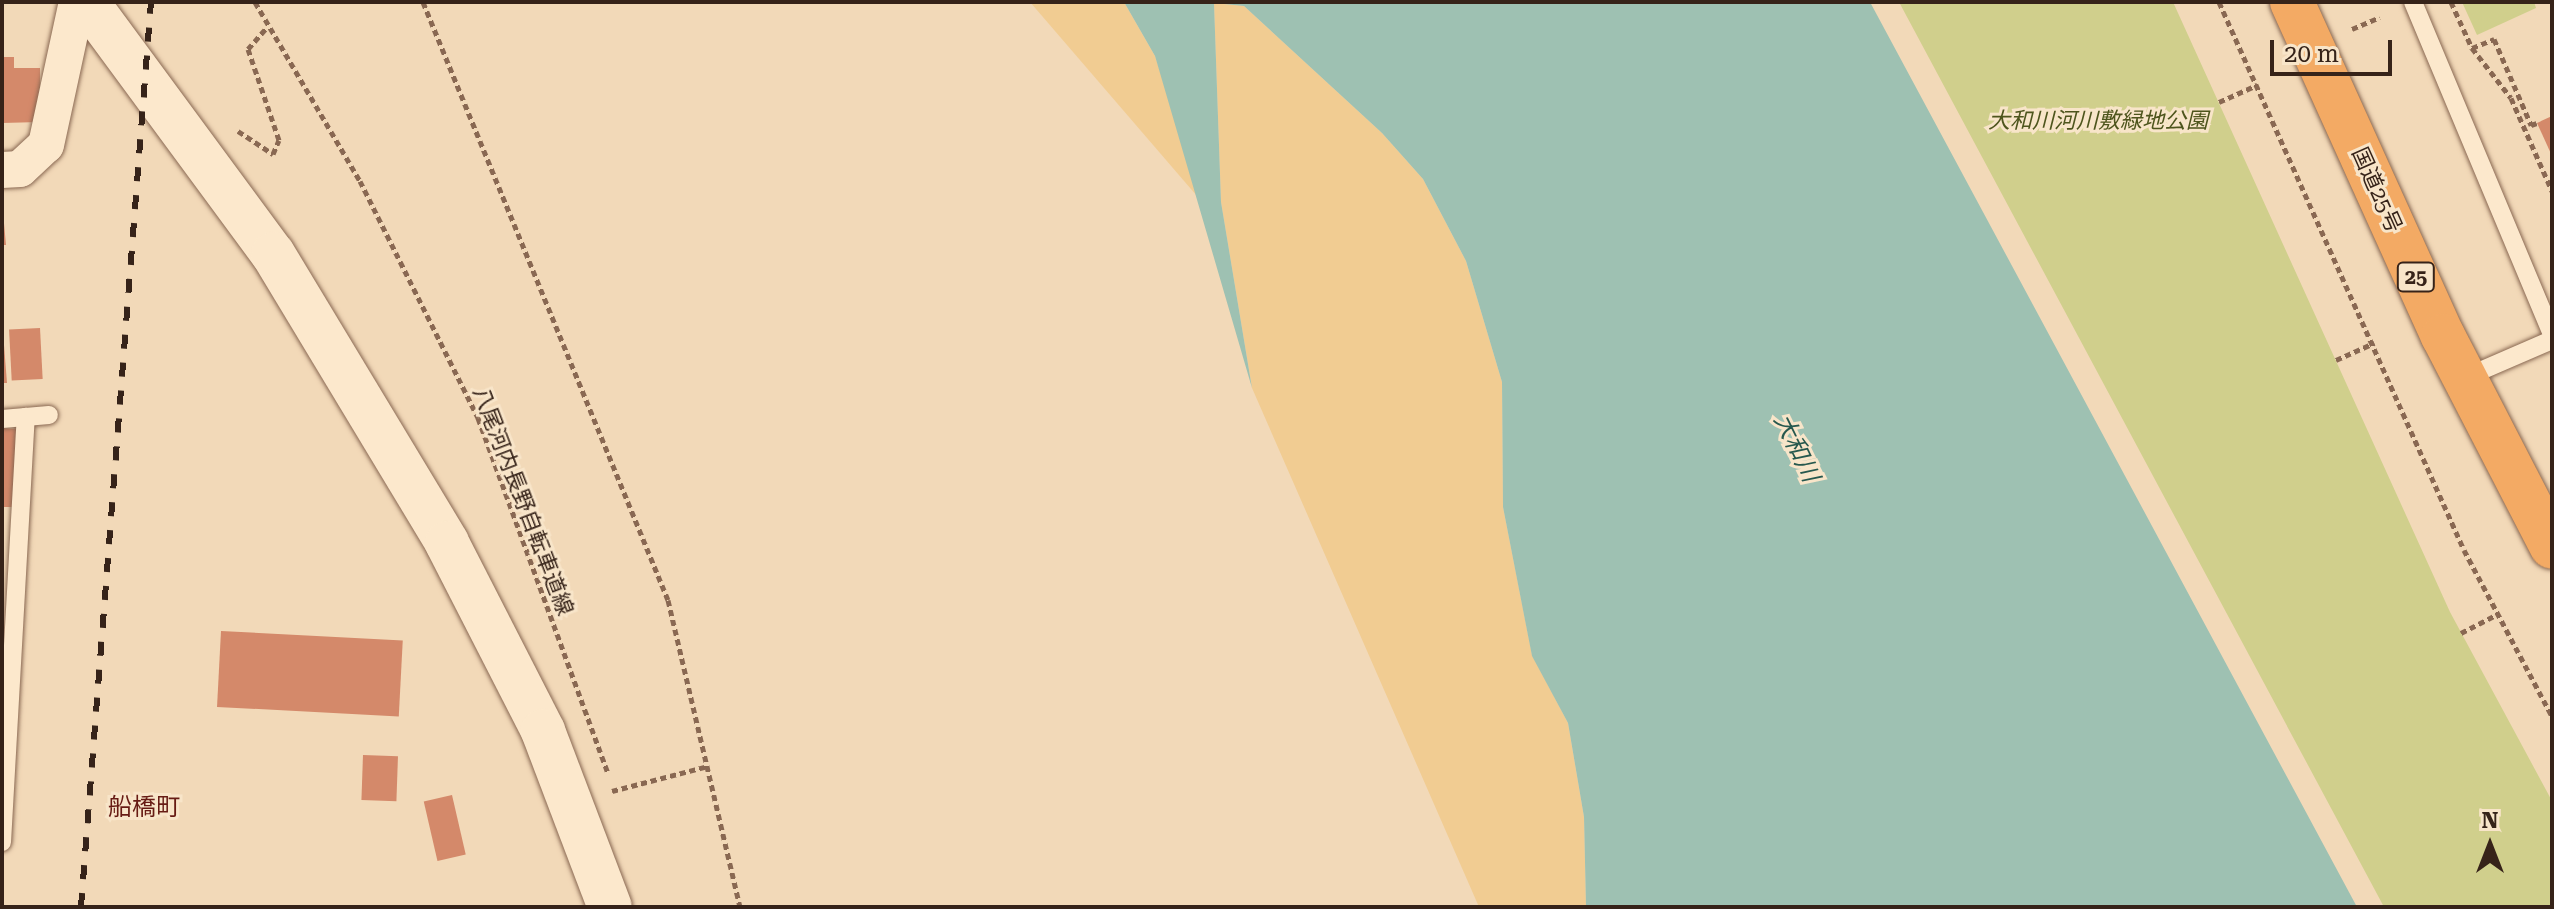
<!DOCTYPE html>
<html>
<head>
<meta charset="utf-8">
<style>
	body { margin:0 }
	#map { position:relative; width:2554px; height:909px; overflow:hidden; background:#f2d9b8; font-family:"Roboto Serif","Noto Sans JP",serif }
	div>[style] { position:absolute }
	[style*='--x'] { left:calc(var(--x)*1px); top:calc(var(--y)*1px); width:calc(var(--w)*1px); rotate:calc(var(--a)*1deg) }
	.green>* { inset:0; background:#d0cf8c }
	.sand>* { inset:0; background:#f1cc92 }
	.water>* { inset:0; background:#9ec1b2 }
	.building>* { inset:0; background:#d4896a; transform-origin:0 0 }
	.path>* { height:5px; margin-top:-2.5px; transform-origin:0; background:repeating-linear-gradient(90deg,#896852 0 6px,transparent 0 10px) }
	.roads { filter:drop-shadow(0 0 2px #896852) drop-shadow(0 0 2px #896852) }
	.service>* { height:18px; margin:-9px; padding:0 9px; transform-origin:9px; border-radius:9px; background:#fce8cc }
	.minor>* { height:36px; margin:-18px; padding:0 18px; transform-origin:18px; border-radius:18px; background:#fce8cc }
	.tertiary>* { height:44px; margin:-22px; padding:0 22px; transform-origin:22px; border-radius:22px; background:#fce8cc }
	.trunk>* { height:44px; margin:-22px; padding:0 22px; transform-origin:22px; border-radius:22px; background:#f3aa64 }
	.rail>* { height:6px; margin-top:-3px; transform-origin:0; background:repeating-linear-gradient(90deg,#362319 0 14px,transparent 0 28px) }
	span { translate:-50% -50%; white-space:nowrap; text-align:center; line-height:1.15; -webkit-text-stroke:6px #f8e5c9; paint-order:stroke }
	.shield-label span { padding:2px 6px; background:#f8e5c9; border:2px solid; border-radius:6px; -webkit-text-stroke-width:0 }
	.shield-label { font-size:20px; color:#362319; font-weight:700 }
	.park-label { font-size:22px; color:#4e551d; font-style:italic }
	.street-label { font-size:22px; color:#362319 }
	.water-label { font-size:24px; color:#26584e; font-style:italic }
	.neighbourhood-label { font-size:24px; color:#671b14 }
	.frame { position:absolute; inset:0; border:4px solid #362319; pointer-events:none }
	.north { position:absolute; left:2450px; top:805px; width:80px; height:80px; -webkit-text-stroke:6px #f8e5c9; paint-order:stroke; rotate:0deg; font-size:22px; font-weight:700; line-height:32px; text-align:center; color:#362319 }
	.north::after { content:''; display:block; margin:auto; width:28px; height:36px; background:#362319; clip-path:polygon(50% 0,100% 100%,50% 72%,0 100%) }
	.scale { position:absolute; left:2270px; top:40px; width:122px; height:36px; box-sizing:border-box; border:4px solid #362319; border-top:0; padding-left:10px; font-size:24px; line-height:28px; white-space:nowrap; color:#362319; -webkit-text-stroke:6px #f8e5c9; paint-order:stroke }
</style>
</head>
<body>
<div id="map">
	<div class="green">
		<i style="clip-path:polygon(1899px 2px,2173px 2px,2450px 612px,2552px 801px,2552px 907px,2384px 907px)"></i>
		<i style="clip-path:polygon(2462px 2px,2534px 2px,2536px 8px,2477px 35px)"></i>
	</div>
	<div class="sand">
		<i style="clip-path:polygon(1030px 2px,1124px 2px,1155px 56px,1203px 203px)"></i>
		<i style="clip-path:polygon(1214px 3px,1244px 6px,1382px 133px,1423px 179px,1466px 261px,1502px 382px,1503px 507px,1532px 655px,1568px 723px,1584px 817px,1586px 907px,1479px 907px,1252px 388px,1221px 202px)"></i>
	</div>
	<div class="water">
		<i style="clip-path:polygon(1124px 2px,1870px 2px,2357px 907px,1586px 907px,1584px 817px,1568px 723px,1532px 656px,1503px 507px,1502px 382px,1466px 261px,1423px 179px,1382px 133px,1244px 6px,1214px 3px,1221px 202px,1252px 388px,1155px 56px)"></i>
	</div>
	<div class="building">
		<i style="clip-path:polygon(2px 57px,14px 57px,14px 68px,40px 68px,40px 122px,2px 123px)"></i>
		<i style="clip-path:polygon(2552px 116px,2552px 156px,2537px 123px)"></i>
		<i style="clip-path:polygon(2px 223px,4px 223px,6px 245px,2px 245px)"></i>
		<i style="left:40px;top:328px;width:51px;height:31px;rotate:87deg"></i>
		<i style="clip-path:polygon(2px 345px,4px 345px,7px 383px,2px 383px)"></i>
		<i style="clip-path:polygon(2px 428px,16px 429px,13px 507px,2px 507px)"></i>
		<i style="left:221px;top:631px;width:182px;height:76px;rotate:3deg"></i>
		<i style="left:363px;top:755px;width:35px;height:45px;rotate:2deg"></i>
		<i style="left:452px;top:795px;width:61px;height:29px;rotate:77deg"></i>
	</div>
	<div class="path">
		<i style="--x:255;--y:2;--w:208;--a:59.6"></i>
		<i style="--x:360;--y:181;--w:265;--a:63.5"></i>
		<i style="--x:478;--y:418;--w:379;--a:69.9"></i>
		<i style="--x:423;--y:2;--w:646;--a:67.72"></i>
		<i style="--x:668;--y:600;--w:315;--a:76.8"></i>
		<i style="--x:2219;--y:2;--w:600;--a:65.91"></i>
		<i style="--x:2464;--y:550;--w:188;--a:62.1"></i>
		<i style="--x:2451;--y:2;--w:51;--a:65.5"></i>
		<i style="--x:2472;--y:48;--w:63;--a:52"></i>
		<i style="--x:2511;--y:98;--w:102;--a:66.2"></i>
		<i style="--x:2352;--y:29;--w:30;--a:-23"></i>
		<i style="--x:2472;--y:48;--w:24;--a:-22"></i>
		<i style="--x:2494;--y:39;--w:94;--a:66.7"></i>
		<i style="--x:2531;--y:125;--w:6;--a:-18"></i>
		<i style="--x:2219;--y:102;--w:42;--a:-24.1"></i>
		<i style="--x:238;--y:131;--w:42;--a:33.3"></i>
		<i style="--x:273;--y:154;--w:15;--a:-67"></i>
		<i style="--x:279;--y:140;--w:96;--a:-108.8"></i>
		<i style="--x:248;--y:49;--w:29;--a:-49"></i>
		<i style="--x:2336;--y:360;--w:42;--a:-24.1"></i>
		<i style="--x:2461;--y:633;--w:42;--a:-27.2"></i>
		<i style="--x:612;--y:791;--w:99;--a:-14.6"></i>
	</div>
	<div class="roads">
		<div class="service">
			<i style="--x:2413;--y:2;--w:361;--a:67.3"></i>
			<i style="--x:2464;--y:378;--w:96;--a:-23.4"></i>
			<i style="--x:2;--y:419;--w:47;--a:-4.9"></i>
			<i style="--x:2;--y:842;--w:426;--a:-86.8"></i>
		</div>
		<div class="minor">
			<i style="--x:2;--y:170;--w:18;--a:-3"></i>
			<i style="--x:20;--y:169;--w:35;--a:-43"></i>
			<i style="--x:46;--y:145;--w:146;--a:-77.8"></i>
		</div>
		<div class="tertiary">
			<i style="--x:87;--y:2;--w:313;--a:53.6"></i>
			<i style="--x:273;--y:254;--w:337;--a:58.9"></i>
			<i style="--x:447;--y:543;--w:211;--a:62.9"></i>
			<i style="--x:543;--y:731;--w:188;--a:69.2"></i>
		</div>
		<div class="trunk">
			<i style="--x:2292;--y:2;--w:367;--a:65.7"></i>
			<i style="--x:2443;--y:336;--w:237;--a:62.7"></i>
		</div>
	</div>
	<div class="rail">
		<i style="--x:81;--y:907;--w:908;--a:-85.58"></i>
	</div>
	<div class="shield-label">
		<span style="left:2416px;top:277px">25</span>
	</div>
	<div class="park-label">
		<span style="left:2098px;top:121px">大和川河川敷緑地公園</span>
	</div>
	<div class="street-label">
		<span style="left:2377px;top:190px;rotate:66deg">国道25号</span>
		<span style="left:523px;top:501px;rotate:69deg">八尾河内長野自転車道線</span>
	</div>
	<div class="water-label">
		<span style="left:1796px;top:448px;rotate:64deg">大和川</span>
	</div>
	<div class="neighbourhood-label">
		<span style="left:144px;top:808px">船橋町</span>
	</div>
	<div class="frame"></div>
	<div class="north">N</div>
	<div class="scale">20 m</div>
</div>
</body>
</html>
